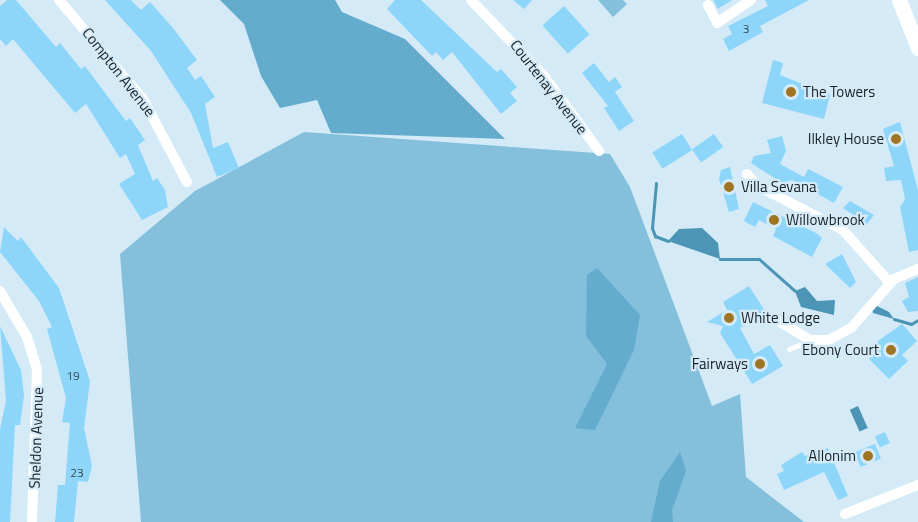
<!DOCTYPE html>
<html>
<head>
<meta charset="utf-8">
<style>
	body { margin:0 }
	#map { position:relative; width:918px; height:522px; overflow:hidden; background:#d4ebf7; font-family:"Titillium Web",sans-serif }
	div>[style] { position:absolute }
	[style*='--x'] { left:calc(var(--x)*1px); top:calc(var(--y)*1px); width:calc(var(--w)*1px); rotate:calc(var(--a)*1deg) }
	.green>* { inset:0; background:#84bfdb }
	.forest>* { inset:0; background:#63acce }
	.water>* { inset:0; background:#4c95b6; transform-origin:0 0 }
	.stream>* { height:3px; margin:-1.5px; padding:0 1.5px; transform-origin:1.5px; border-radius:1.5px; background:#4c95b6 }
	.building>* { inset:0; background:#8dd6f9; transform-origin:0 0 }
	.lane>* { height:5px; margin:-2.5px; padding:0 2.5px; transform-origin:2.5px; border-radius:2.5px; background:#fff }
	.street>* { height:10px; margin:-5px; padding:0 5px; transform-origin:5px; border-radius:5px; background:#fff }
	.secondary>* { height:15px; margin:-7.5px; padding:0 7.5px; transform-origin:7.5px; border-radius:7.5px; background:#fff }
	.dots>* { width:16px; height:16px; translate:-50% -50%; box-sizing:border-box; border:3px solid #d4ebf7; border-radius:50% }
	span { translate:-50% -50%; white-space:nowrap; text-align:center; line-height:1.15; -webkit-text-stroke:4.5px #d4ebf7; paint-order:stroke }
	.number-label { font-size:12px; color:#364e5b }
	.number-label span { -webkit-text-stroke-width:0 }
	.street-label { font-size:15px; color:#192126 }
	.poi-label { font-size:15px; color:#192126 }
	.left { translate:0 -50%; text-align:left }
	.right { translate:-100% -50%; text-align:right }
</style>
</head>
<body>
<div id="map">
	<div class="green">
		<i style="clip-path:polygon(598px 0,623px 0,627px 4px,613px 17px)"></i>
		<i style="clip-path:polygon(304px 132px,610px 154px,630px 187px,712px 406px,740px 394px,746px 477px,804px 522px,141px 522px,120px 254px,195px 191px)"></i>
	</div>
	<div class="forest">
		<i style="clip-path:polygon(220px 0,335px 0,342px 12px,405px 39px,505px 139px,331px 133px,317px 100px,280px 108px,261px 76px,244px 24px)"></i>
		<i style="clip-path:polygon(597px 268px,640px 315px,634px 350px,595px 430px,575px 428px,607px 364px,586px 336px,587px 275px)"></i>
		<i style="clip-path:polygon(680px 452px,686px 471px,672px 510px,673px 522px,651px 522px,660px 481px)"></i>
	</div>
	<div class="water">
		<i style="clip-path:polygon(702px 228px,718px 243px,720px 259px,668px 241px,679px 229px)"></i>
		<i style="clip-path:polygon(805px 287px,817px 301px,835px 300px,834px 315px,801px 307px,795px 291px)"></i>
		<i style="clip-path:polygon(877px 306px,889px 312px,894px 319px,873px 313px,871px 307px)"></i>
		<i style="left:858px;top:406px;width:24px;height:9px;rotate:66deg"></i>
	</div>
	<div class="stream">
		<i style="--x:656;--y:183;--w:45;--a:95.1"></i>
		<i style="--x:652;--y:228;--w:9;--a:69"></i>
		<i style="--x:655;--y:236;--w:14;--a:21"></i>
		<i style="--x:720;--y:259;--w:39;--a:0"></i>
		<i style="--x:759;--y:259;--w:48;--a:41.6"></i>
		<i style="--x:894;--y:319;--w:18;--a:16"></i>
		<i style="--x:911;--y:324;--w:8;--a:-30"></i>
	</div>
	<div class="building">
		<i style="clip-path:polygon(7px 0,16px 0,56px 47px,60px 43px,81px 69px,85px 66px,126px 121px,130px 118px,145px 140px,138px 145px,153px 181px,157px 178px,165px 190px,168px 207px,142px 220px,119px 184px,135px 174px,126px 154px,120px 158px,86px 104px,75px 113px,13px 39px,6px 46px,0 39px,0 6px)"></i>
		<i style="clip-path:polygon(105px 0,131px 0,141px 10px,150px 2px,173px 28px,197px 60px,187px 68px,195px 80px,201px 76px,215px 97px,205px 104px,213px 148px,228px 142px,239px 168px,217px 177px,191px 113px,151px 51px)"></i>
		<i style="clip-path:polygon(395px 0,421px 0,497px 72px,501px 69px,517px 87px,510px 93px,517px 101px,501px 114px,452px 52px,443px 60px,436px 52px,432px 56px,387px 9px)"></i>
		<i style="clip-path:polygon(513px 0,532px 0,524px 9px)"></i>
		<i style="clip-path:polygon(713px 0,732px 0,718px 9px)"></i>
		<i style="clip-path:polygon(765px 0,809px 0,760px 26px,763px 32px,729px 51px,723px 39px,732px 34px,728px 26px,768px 6px)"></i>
		<i style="left:564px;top:6px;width:38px;height:29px;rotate:48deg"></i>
		<i style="clip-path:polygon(773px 60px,783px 63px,780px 75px,830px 95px,824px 119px,762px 103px)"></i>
		<i style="clip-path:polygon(594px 63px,609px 82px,615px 77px,622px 87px,615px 92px,634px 121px,619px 131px,604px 108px,608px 106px,582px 73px)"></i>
		<i style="clip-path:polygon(900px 122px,918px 190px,918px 250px,909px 252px,900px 207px,905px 199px,901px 180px,886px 181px,884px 168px,894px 166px,883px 129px)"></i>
		<i style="left:682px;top:134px;width:19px;height:35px;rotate:58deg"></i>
		<i style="left:714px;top:134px;width:16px;height:27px;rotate:55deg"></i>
		<i style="clip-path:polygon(782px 136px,786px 151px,780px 164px,804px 177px,808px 169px,843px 187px,834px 203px,792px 180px,782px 183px,751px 163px,754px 156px,771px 153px,767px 140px)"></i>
		<i style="clip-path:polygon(730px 167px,739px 209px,729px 212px,719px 179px,721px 170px)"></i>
		<i style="clip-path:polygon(850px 201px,874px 215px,867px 224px,843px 208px)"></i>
		<i style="clip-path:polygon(753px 202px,816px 233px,822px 238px,812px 257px,773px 236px,776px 229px,759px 220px,755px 227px,744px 221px)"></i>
		<i style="clip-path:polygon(4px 227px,18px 241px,21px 237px,59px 288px,90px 381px,84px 428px,92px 466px,88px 482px,78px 481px,74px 522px,55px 522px,58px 485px,65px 485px,70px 423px,62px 422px,66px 398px,47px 329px,52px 327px,39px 301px,0 252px)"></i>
		<i style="clip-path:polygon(842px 254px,856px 282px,850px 288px,825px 264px)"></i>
		<i style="clip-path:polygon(918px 277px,918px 311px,908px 312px,902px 301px,909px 297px,905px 283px)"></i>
		<i style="clip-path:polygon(749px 286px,765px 311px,740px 328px,754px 354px,770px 345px,783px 366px,752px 384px,720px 333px,723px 326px,707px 322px,727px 310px,723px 302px)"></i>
		<i style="clip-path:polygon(902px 324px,917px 341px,902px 355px,908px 361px,889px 379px,869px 359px,879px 347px,875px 343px)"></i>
		<i style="clip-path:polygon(0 326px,21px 370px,24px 395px,20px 425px,15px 425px,10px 522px,0 522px,0 429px,6px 401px)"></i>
		<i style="left:885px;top:432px;width:12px;height:11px;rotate:66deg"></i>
		<i style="left:875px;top:444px;width:16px;height:22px;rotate:68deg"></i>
		<i style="clip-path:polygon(828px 448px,848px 496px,838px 500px,824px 472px,784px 490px,777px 474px,784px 471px,781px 465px,802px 452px,805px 456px)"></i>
	</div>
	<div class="lane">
		<i style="--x:789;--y:349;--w:22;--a:-22"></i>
	</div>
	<div class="street">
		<i style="--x:59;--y:0;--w:130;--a:49.7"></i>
		<i style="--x:143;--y:99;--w:94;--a:62.1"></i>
		<i style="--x:471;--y:0;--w:105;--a:46.2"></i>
		<i style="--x:544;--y:76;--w:93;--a:53.7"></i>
		<i style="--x:708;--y:5;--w:20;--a:63"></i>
		<i style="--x:717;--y:23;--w:41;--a:-34.1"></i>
		<i style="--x:747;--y:174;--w:16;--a:47"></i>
		<i style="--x:758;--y:186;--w:96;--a:27.4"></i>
		<i style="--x:843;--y:230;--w:71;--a:48.4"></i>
		<i style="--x:0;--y:291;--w:53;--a:59.6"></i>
		<i style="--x:27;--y:337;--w:34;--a:73"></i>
		<i style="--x:37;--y:369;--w:153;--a:91.9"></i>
		<i style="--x:780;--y:322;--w:35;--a:31"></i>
		<i style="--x:810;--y:340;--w:19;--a:0"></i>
		<i style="--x:829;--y:340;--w:26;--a:-29"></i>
		<i style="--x:852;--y:327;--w:64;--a:-48.8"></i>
		<i style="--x:894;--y:279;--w:26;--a:-23"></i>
		<i style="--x:845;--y:514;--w:79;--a:-21.7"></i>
	</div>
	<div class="secondary">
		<i style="--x:899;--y:0;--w:52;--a:68.4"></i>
	</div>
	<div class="dots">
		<i style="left:791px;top:92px;background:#9f7524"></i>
		<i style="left:896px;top:139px;background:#9f7524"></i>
		<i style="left:729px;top:187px;background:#9f7524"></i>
		<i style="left:774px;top:220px;background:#9f7524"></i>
		<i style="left:729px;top:318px;background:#9f7524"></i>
		<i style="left:891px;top:350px;background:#9f7524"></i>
		<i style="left:760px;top:364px;background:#9f7524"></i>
		<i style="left:868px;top:456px;background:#9f7524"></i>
	</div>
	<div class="number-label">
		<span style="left:746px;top:29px">3</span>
		<span style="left:73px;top:376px">19</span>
		<span style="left:77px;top:473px">23</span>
	</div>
	<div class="street-label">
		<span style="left:119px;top:72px;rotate:52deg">Compton Avenue</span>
		<span style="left:549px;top:87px;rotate:52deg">Courtenay Avenue</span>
		<span style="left:36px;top:438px;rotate:-88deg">Sheldon Avenue</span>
	</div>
	<div class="poi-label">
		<span class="left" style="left:803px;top:92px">The Towers</span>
		<span class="right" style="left:884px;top:139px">Ilkley House</span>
		<span class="left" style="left:741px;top:187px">Villa Sevana</span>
		<span class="left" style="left:786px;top:220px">Willowbrook</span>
		<span class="left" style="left:741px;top:318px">White Lodge</span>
		<span class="right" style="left:879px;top:350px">Ebony Court</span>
		<span class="right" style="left:748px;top:364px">Fairways</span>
		<span class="right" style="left:856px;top:456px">Allonim</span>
	</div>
</div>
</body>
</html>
